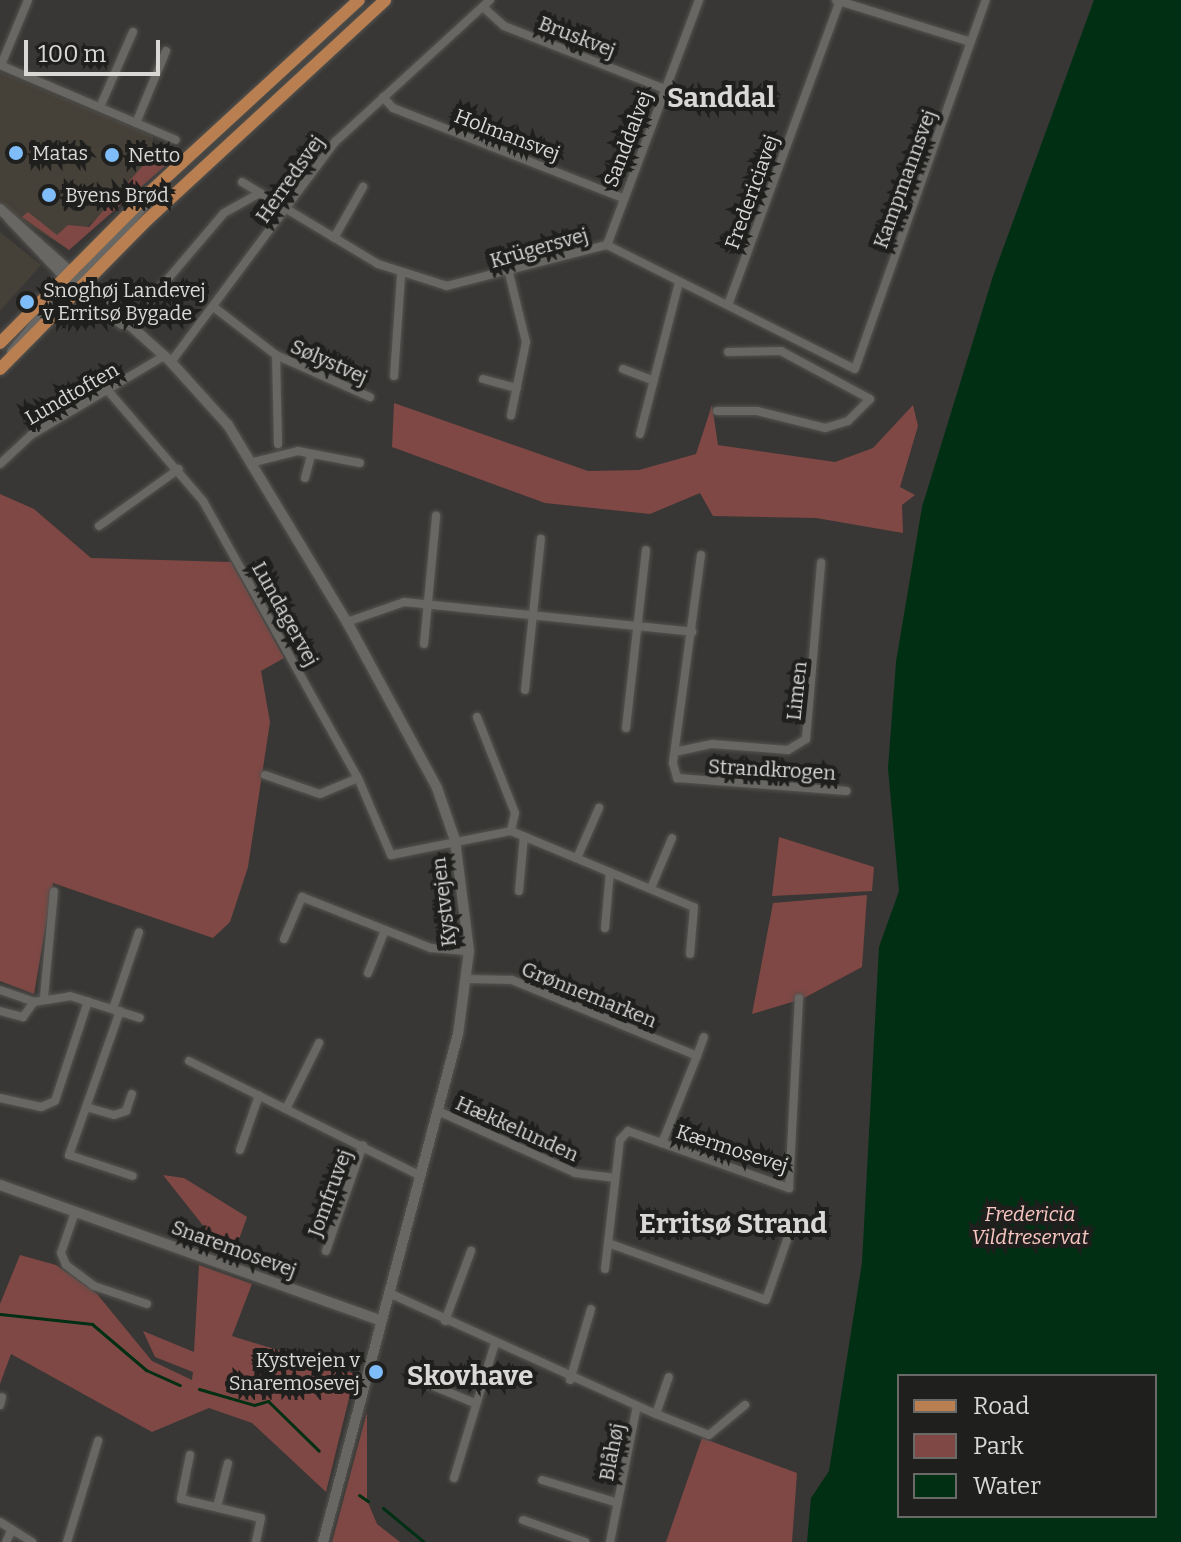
<!DOCTYPE html>
<html>
<head>
<meta charset="utf-8">
<style>
	body { margin:0 }
	#map { position:relative; width:1181px; height:1542px; overflow:hidden; background:#383735; font-family:Bitter,serif }
	div>[style] { position:absolute }
	[style*='--x'] { left:calc(var(--x)*1px); top:calc(var(--y)*1px); width:calc(var(--w)*1px); rotate:calc(var(--a)*1deg) }
	.built>* { inset:0; background:#454139 }
	.green>* { inset:0; background:#7f4844 }
	.water>* { inset:0; background:#002f14 }
	.stream>* { height:3px; margin:-1.5px; padding:0 1.5px; transform-origin:1.5px; border-radius:1.5px; background:#002f14 }
	.roads { filter:drop-shadow(0 0 2px #545350) drop-shadow(0 0 2px #545350) }
	.minor>* { height:8px; margin:-4px; padding:0 4px; transform-origin:4px; border-radius:4px; background:#686764 }
	.tertiary>* { height:10px; margin:-5px; padding:0 5px; transform-origin:5px; border-radius:5px; background:#686764 }
	.primary>* { height:12px; margin:-6px; padding:0 6px; transform-origin:6px; border-radius:6px; background:#b97f50 }
	.dots>* { width:22px; height:22px; translate:-50% -50%; box-sizing:border-box; border:4px solid #1f1f1d; border-radius:50% }
	span { translate:-50% -50%; white-space:nowrap; text-align:center; line-height:1.15; -webkit-text-stroke:8px #1f1f1d; paint-order:stroke }
	.street-label { font-size:20px; color:#d9d8d6 }
	.poi-label { font-size:20px; color:#d9d8d6 }
	.left { translate:0 -50%; text-align:left }
	.right { translate:-100% -50%; text-align:right }
	.park-label { font-size:20px; color:#fac7c2; font-style:italic }
	.district-label { font-size:28px; color:#d9d8d6; font-weight:700 }
	.legend { position:absolute; left:897px; top:1374px; width:260px; height:144px; box-sizing:border-box; background:#1f1f1d; border:2px solid #696967; margin:0; padding:10px 14px; list-style:none; font-size:24px; color:#d9d8d6 }
	.legend li { display:flex; align-items:center; gap:16px; height:40px }
	.legend b { width:40px; border:2px solid #696967 }
	.scale { position:absolute; left:24px; top:40px; width:136px; height:36px; box-sizing:border-box; border:4px solid #d9d8d6; border-top:0; padding-left:10px; font-size:24px; line-height:28px; white-space:nowrap; color:#d9d8d6; -webkit-text-stroke:6px #1f1f1d; paint-order:stroke }
</style>
</head>
<body>
<div id="map">
	<div class="built">
		<i style="clip-path:polygon(0 72px,153px 136px,151px 174px,63px 246px,0 208px)"></i>
		<i style="clip-path:polygon(0 232px,41px 265px,0 311px)"></i>
	</div>
	<div class="green">
		<i style="clip-path:polygon(153px 154px,165px 166px,69px 250px,22px 217px,28px 212px,57px 235px,68px 225px,89px 227px)"></i>
		<i style="clip-path:polygon(394px 403px,588px 471px,639px 470px,696px 454px,712px 405px,718px 445px,835px 462px,873px 448px,913px 405px,918px 426px,900px 487px,915px 495px,902px 505px,903px 533px,816px 518px,713px 516px,700px 493px,650px 514px,545px 503px,392px 447px)"></i>
		<i style="clip-path:polygon(0 494px,34px 509px,91px 558px,231px 562px,284px 658px,261px 671px,270px 722px,248px 867px,230px 922px,213px 938px,53px 883px,34px 994px,0 981px)"></i>
		<i style="clip-path:polygon(779px 837px,874px 867px,872px 891px,772px 896px)"></i>
		<i style="clip-path:polygon(867px 895px,862px 967px,802px 999px,752px 1014px,773px 903px)"></i>
		<i style="clip-path:polygon(163px 1175px,184px 1178px,247px 1217px,232px 1259px,206px 1249px,205px 1228px)"></i>
		<i style="clip-path:polygon(20px 1255px,56px 1265px,97px 1294px,152px 1361px,192px 1380px,193px 1372px,155px 1357px,143px 1331px,194px 1352px,199px 1265px,252px 1284px,232px 1336px,355px 1374px,326px 1492px,252px 1423px,209px 1408px,152px 1432px,11px 1354px,0 1384px,0 1304px)"></i>
		<i style="clip-path:polygon(367px 1412px,367px 1500px,377px 1524px,400px 1542px,332px 1542px)"></i>
		<i style="clip-path:polygon(702px 1438px,797px 1473px,792px 1542px,666px 1542px)"></i>
	</div>
	<div class="water">
		<i style="clip-path:polygon(evenodd,1094px 0,1181px 0,1181px 1542px,807px 1542px,811px 1498px,829px 1471px,862px 1263px,879px 947px,899px 891px,888px 768px,896px 662px,922px 507px,993px 276px,1094px 0,899px 1376px,1155px 1376px,1155px 1516px,899px 1516px,899px 1376px)"></i>
	</div>
	<div class="stream">
		<i style="--x:0;--y:1314;--w:93;--a:6.2"></i>
		<i style="--x:92;--y:1324;--w:71;--a:40.4"></i>
		<i style="--x:146;--y:1370;--w:37;--a:24"></i>
		<i style="--x:199;--y:1389;--w:57;--a:16.2"></i>
		<i style="--x:254;--y:1405;--w:15;--a:-16"></i>
		<i style="--x:268;--y:1401;--w:71;--a:44.4"></i>
		<i style="--x:359;--y:1495;--w:11;--a:34"></i>
		<i style="--x:383;--y:1508;--w:53;--a:39.7"></i>
	</div>
	<div class="roads">
		<div class="minor">
			<i style="--x:836;--y:0;--w:141;--a:17.3"></i>
			<i style="--x:483;--y:7;--w:28;--a:42"></i>
			<i style="--x:504;--y:26;--w:173;--a:21.4"></i>
			<i style="--x:0;--y:65;--w:191;--a:23.1"></i>
			<i style="--x:1;--y:65;--w:70;--a:-67.4"></i>
			<i style="--x:383;--y:97;--w:15;--a:48"></i>
			<i style="--x:393;--y:108;--w:247;--a:21.4"></i>
			<i style="--x:100;--y:107;--w:82;--a:-66.3"></i>
			<i style="--x:136;--y:123;--w:78;--a:-67.4"></i>
			<i style="--x:242;--y:182;--w:21;--a:31"></i>
			<i style="--x:334;--y:238;--w:59;--a:-60.4"></i>
			<i style="--x:607;--y:245;--w:262;--a:-69.4"></i>
			<i style="--x:509;--y:273;--w:71;--a:76.2"></i>
			<i style="--x:526;--y:342;--w:75;--a:101.6"></i>
			<i style="--x:150;--y:300;--w:114;--a:-49.6"></i>
			<i style="--x:224;--y:213;--w:41;--a:-29.1"></i>
			<i style="--x:260;--y:193;--w:138;--a:31"></i>
			<i style="--x:378;--y:264;--w:72;--a:17.7"></i>
			<i style="--x:447;--y:286;--w:165;--a:-14.4"></i>
			<i style="--x:607;--y:245;--w:277;--a:26.6"></i>
			<i style="--x:855;--y:369;--w:392;--a:-70.5"></i>
			<i style="--x:728;--y:305;--w:325;--a:-69.8"></i>
			<i style="--x:215;--y:308;--w:77;--a:37.6"></i>
			<i style="--x:276;--y:355;--w:103;--a:24.1"></i>
			<i style="--x:276;--y:355;--w:89;--a:88.7"></i>
			<i style="--x:171;--y:362;--w:276;--a:-53.3"></i>
			<i style="--x:336;--y:141;--w:209;--a:-42.5"></i>
			<i style="--x:623;--y:369;--w:33;--a:21"></i>
			<i style="--x:394;--y:376;--w:101;--a:-86"></i>
			<i style="--x:483;--y:379;--w:35;--a:15"></i>
			<i style="--x:109;--y:392;--w:144;--a:49.2"></i>
			<i style="--x:203;--y:501;--w:317;--a:60.8"></i>
			<i style="--x:358;--y:778;--w:84;--a:66.8"></i>
			<i style="--x:391;--y:855;--w:122;--a:-11.3"></i>
			<i style="--x:511;--y:831;--w:198;--a:22.6"></i>
			<i style="--x:694;--y:907;--w:47;--a:94.9"></i>
			<i style="--x:717;--y:411;--w:40;--a:0"></i>
			<i style="--x:757;--y:411;--w:70;--a:14"></i>
			<i style="--x:825;--y:428;--w:24;--a:-17"></i>
			<i style="--x:848;--y:421;--w:31;--a:-45"></i>
			<i style="--x:870;--y:399;--w:101;--a:-151.7"></i>
			<i style="--x:781;--y:351;--w:53;--a:178.9"></i>
			<i style="--x:640;--y:434;--w:157;--a:-75.6"></i>
			<i style="--x:254;--y:462;--w:45;--a:-14"></i>
			<i style="--x:298;--y:451;--w:63;--a:11"></i>
			<i style="--x:0;--y:464;--w:42;--a:-43.1"></i>
			<i style="--x:31;--y:435;--w:155;--a:-30.7"></i>
			<i style="--x:305;--y:478;--w:24;--a:-75"></i>
			<i style="--x:99;--y:526;--w:98;--a:-35.5"></i>
			<i style="--x:701;--y:555;--w:210;--a:97.7"></i>
			<i style="--x:673;--y:763;--w:16;--a:75"></i>
			<i style="--x:677;--y:778;--w:170;--a:4.4"></i>
			<i style="--x:347;--y:622;--w:60;--a:-19.3"></i>
			<i style="--x:404;--y:602;--w:290;--a:5.9"></i>
			<i style="--x:424;--y:644;--w:129;--a:-84.6"></i>
			<i style="--x:525;--y:690;--w:152;--a:-84"></i>
			<i style="--x:477;--y:717;--w:103;--a:68.4"></i>
			<i style="--x:515;--y:813;--w:18;--a:103"></i>
			<i style="--x:626;--y:728;--w:179;--a:-83.6"></i>
			<i style="--x:679;--y:751;--w:34;--a:-12"></i>
			<i style="--x:712;--y:744;--w:76;--a:4.5"></i>
			<i style="--x:788;--y:750;--w:21;--a:-31"></i>
			<i style="--x:806;--y:739;--w:177;--a:-85.1"></i>
			<i style="--x:265;--y:775;--w:58;--a:19.1"></i>
			<i style="--x:320;--y:794;--w:41;--a:-22.8"></i>
			<i style="--x:577;--y:858;--w:55;--a:-66.3"></i>
			<i style="--x:651;--y:888;--w:54;--a:-67.2"></i>
			<i style="--x:519;--y:891;--w:55;--a:-84.8"></i>
			<i style="--x:605;--y:928;--w:56;--a:-84.9"></i>
			<i style="--x:284;--y:939;--w:46;--a:-66.8"></i>
			<i style="--x:302;--y:897;--w:139;--a:21.6"></i>
			<i style="--x:431;--y:948;--w:38;--a:5"></i>
			<i style="--x:368;--y:973;--w:46;--a:-68.4"></i>
			<i style="--x:467;--y:979;--w:45;--a:1.3"></i>
			<i style="--x:512;--y:980;--w:200;--a:22.3"></i>
			<i style="--x:697;--y:1056;--w:94;--a:111.9"></i>
			<i style="--x:0;--y:990;--w:36;--a:19"></i>
			<i style="--x:34;--y:1002;--w:36;--a:-9"></i>
			<i style="--x:70;--y:996;--w:73;--a:17.4"></i>
			<i style="--x:44;--y:997;--w:106;--a:-84.6"></i>
			<i style="--x:113;--y:1009;--w:81;--a:-71.3"></i>
			<i style="--x:0;--y:1011;--w:24;--a:15"></i>
			<i style="--x:23;--y:1017;--w:19;--a:-54"></i>
			<i style="--x:120;--y:1011;--w:153;--a:109.5"></i>
			<i style="--x:69;--y:1155;--w:67;--a:18.2"></i>
			<i style="--x:697;--y:1056;--w:20;--a:-70"></i>
			<i style="--x:189;--y:1061;--w:259;--a:26.4"></i>
			<i style="--x:0;--y:1098;--w:42;--a:12.4"></i>
			<i style="--x:41;--y:1107;--w:15;--a:-23"></i>
			<i style="--x:55;--y:1101;--w:105;--a:-71.7"></i>
			<i style="--x:86;--y:1107;--w:29;--a:16"></i>
			<i style="--x:114;--y:1115;--w:13;--a:-18"></i>
			<i style="--x:126;--y:1111;--w:18;--a:-71"></i>
			<i style="--x:286;--y:1109;--w:74;--a:-63.4"></i>
			<i style="--x:438;--y:1111;--w:150;--a:24.3"></i>
			<i style="--x:575;--y:1173;--w:39;--a:7"></i>
			<i style="--x:240;--y:1150;--w:58;--a:-70.9"></i>
			<i style="--x:75;--y:1212;--w:43;--a:108.9"></i>
			<i style="--x:61;--y:1253;--w:13;--a:67"></i>
			<i style="--x:66;--y:1265;--w:35;--a:37"></i>
			<i style="--x:94;--y:1286;--w:56;--a:18.8"></i>
			<i style="--x:608;--y:1243;--w:168;--a:19.8"></i>
			<i style="--x:766;--y:1300;--w:67;--a:-70.8"></i>
			<i style="--x:326;--y:1251;--w:112;--a:-70.8"></i>
			<i style="--x:605;--y:1269;--w:130;--a:-83.4"></i>
			<i style="--x:620;--y:1140;--w:12;--a:-48"></i>
			<i style="--x:628;--y:1131;--w:171;--a:19.5"></i>
			<i style="--x:789;--y:1188;--w:190;--a:-87"></i>
			<i style="--x:389;--y:1293;--w:293;--a:24.4"></i>
			<i style="--x:656;--y:1414;--w:39;--a:-71"></i>
			<i style="--x:445;--y:1321;--w:75;--a:-69.6"></i>
			<i style="--x:570;--y:1380;--w:74;--a:-73.5"></i>
			<i style="--x:426;--y:1383;--w:50;--a:22.4"></i>
			<i style="--x:0;--y:1405;--w:8;--a:-76"></i>
			<i style="--x:656;--y:1414;--w:57;--a:21.6"></i>
			<i style="--x:709;--y:1435;--w:47;--a:-39.8"></i>
			<i style="--x:190;--y:1455;--w:45;--a:101.6"></i>
			<i style="--x:181;--y:1499;--w:82;--a:13.4"></i>
			<i style="--x:261;--y:1518;--w:25;--a:102"></i>
			<i style="--x:454;--y:1478;--w:138;--a:-73.1"></i>
			<i style="--x:542;--y:1480;--w:79;--a:16.8"></i>
			<i style="--x:217;--y:1507;--w:45;--a:-76"></i>
			<i style="--x:523;--y:1520;--w:66;--a:19.5"></i>
			<i style="--x:0;--y:1522;--w:38;--a:32"></i>
			<i style="--x:6;--y:1542;--w:14;--a:-65"></i>
			<i style="--x:67;--y:1542;--w:106;--a:-72.9"></i>
			<i style="--x:610;--y:1542;--w:139;--a:-78.8"></i>
		</div>
		<div class="tertiary">
			<i style="--x:0;--y:209;--w:229;--a:41.8"></i>
			<i style="--x:171;--y:362;--w:85;--a:47.9"></i>
			<i style="--x:228;--y:425;--w:230;--a:58.9"></i>
			<i style="--x:347;--y:622;--w:189;--a:61.5"></i>
			<i style="--x:437;--y:788;--w:55;--a:70.9"></i>
			<i style="--x:455;--y:840;--w:112;--a:82.8"></i>
			<i style="--x:469;--y:951;--w:84;--a:97.5"></i>
			<i style="--x:458;--y:1034;--w:526;--a:104.88"></i>
			<i style="--x:9;--y:218;--w:100;--a:46.6"></i>
			<i style="--x:78;--y:291;--w:55;--a:36.9"></i>
			<i style="--x:78;--y:281;--w:114;--a:-48.9"></i>
			<i style="--x:12;--y:352;--w:94;--a:-50.6"></i>
			<i style="--x:0;--y:1185;--w:405;--a:19.6"></i>
		</div>
		<div class="primary">
			<i style="--x:0;--y:343;--w:211;--a:-45.2"></i>
			<i style="--x:149;--y:193;--w:285;--a:-42.6"></i>
			<i style="--x:0;--y:369;--w:209;--a:-45.4"></i>
			<i style="--x:147;--y:220;--w:324;--a:-42.7"></i>
		</div>
	</div>
	<div class="dots">
		<i style="left:16px;top:153px;background:#7fbdfa"></i>
		<i style="left:112px;top:155px;background:#7fbdfa"></i>
		<i style="left:49px;top:195px;background:#7fbdfa"></i>
		<i style="left:27px;top:302px;background:#7fbdfa"></i>
		<i style="left:376px;top:1372px;background:#7fbdfa"></i>
	</div>
	<div class="street-label">
		<span style="left:577px;top:37px;rotate:21deg">Bruskvej</span>
		<span style="left:507px;top:135px;rotate:21deg">Holmansvej</span>
		<span style="left:628px;top:139px;rotate:-69deg">Sanddalvej</span>
		<span style="left:290px;top:179px;rotate:-55deg">Herredsvej</span>
		<span style="left:905px;top:179px;rotate:-70deg">Kampmannsvej</span>
		<span style="left:752px;top:192px;rotate:-70deg">Fredericiavej</span>
		<span style="left:539px;top:248px;rotate:-16deg">Krügersvej</span>
		<span style="left:329px;top:362px;rotate:24deg">Sølystvej</span>
		<span style="left:72px;top:394px;rotate:-30deg">Lundtoften</span>
		<span style="left:285px;top:614px;rotate:61deg">Lundagervej</span>
		<span style="left:797px;top:691px;rotate:-84deg">Limen</span>
		<span style="left:772px;top:770px;rotate:3deg">Strandkrogen</span>
		<span style="left:444px;top:902px;rotate:-97deg">Kystvejen</span>
		<span style="left:589px;top:995px;rotate:22deg">Grønnemarken</span>
		<span style="left:517px;top:1129px;rotate:24deg">Hækkelunden</span>
		<span style="left:732px;top:1149px;rotate:18deg">Kærmosevej</span>
		<span style="left:330px;top:1193px;rotate:-70deg">Jomfruvej</span>
		<span style="left:234px;top:1249px;rotate:20deg">Snaremosevej</span>
		<span style="left:612px;top:1452px;rotate:-79deg">Blåhøj</span>
	</div>
	<div class="poi-label">
		<span class="left" style="left:32px;top:153px">Matas</span>
		<span class="left" style="left:128px;top:155px">Netto</span>
		<span class="left" style="left:65px;top:195px">Byens Brød</span>
		<span class="left" style="left:43px;top:302px">Snoghøj Landevej<br>v Erritsø Bygade</span>
		<span class="right" style="left:360px;top:1372px">Kystvejen v<br>Snaremosevej</span>
	</div>
	<div class="park-label">
		<span style="left:1030px;top:1226px">Fredericia<br>Vildtreservat</span>
	</div>
	<div class="district-label">
		<span style="left:721px;top:98px">Sanddal</span>
		<span style="left:733px;top:1224px">Erritsø Strand</span>
		<span style="left:470px;top:1376px">Skovhave</span>
	</div>
	<ul class="legend">
	<li><b style="height:10px;background:#b97f50"></b>Road</li>
	<li><b style="height:22px;background:#7f4844"></b>Park</li>
	<li><b style="height:22px;background:#002f14"></b>Water</li>
	</ul>
	<div class="scale">100 m</div>
</div>
</body>
</html>
